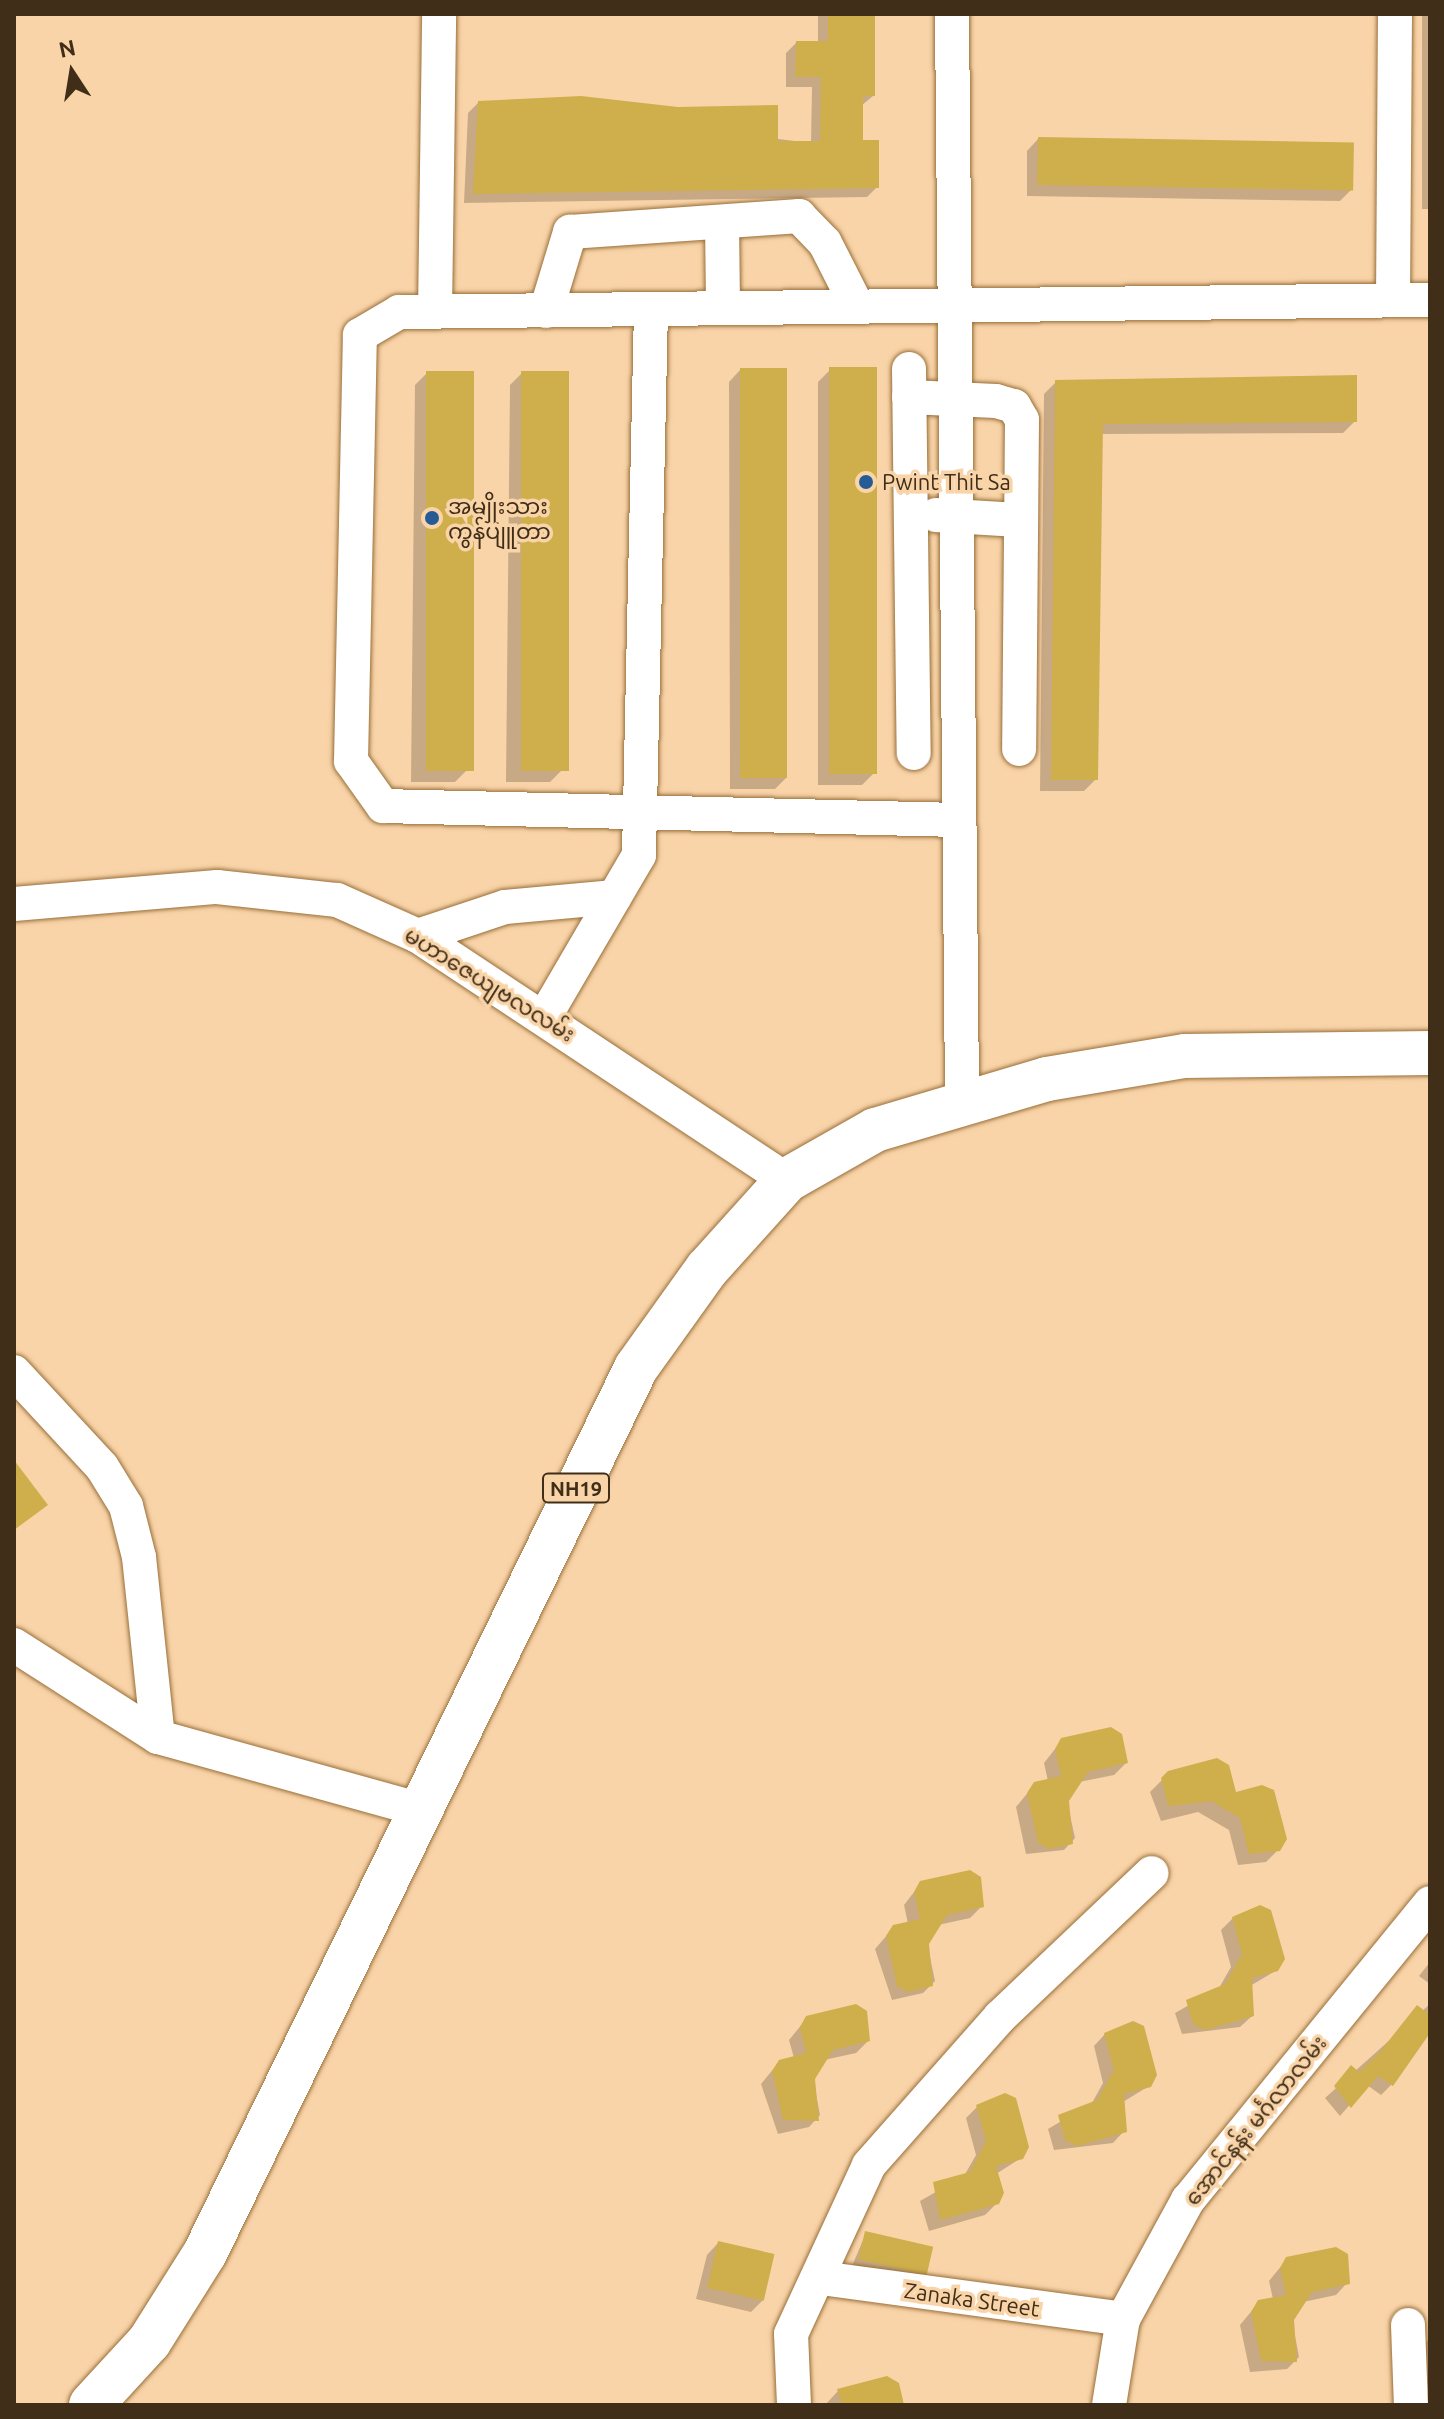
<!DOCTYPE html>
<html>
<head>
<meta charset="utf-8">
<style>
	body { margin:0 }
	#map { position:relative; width:1444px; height:2419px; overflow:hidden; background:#f9d4a8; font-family:Ubuntu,"Noto Sans Myanmar",sans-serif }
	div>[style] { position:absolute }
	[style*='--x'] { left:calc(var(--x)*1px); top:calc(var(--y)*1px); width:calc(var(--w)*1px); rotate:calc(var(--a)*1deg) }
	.shadow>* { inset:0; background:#0003; transform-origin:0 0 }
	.building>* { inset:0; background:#ceaf4c; transform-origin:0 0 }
	.roads { filter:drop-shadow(0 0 2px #996f39) drop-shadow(0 0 2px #996f39) }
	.minor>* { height:34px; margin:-17px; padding:0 17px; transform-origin:17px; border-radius:17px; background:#fff }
	.highway>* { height:44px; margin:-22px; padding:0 22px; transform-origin:22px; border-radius:22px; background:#fff }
	.dots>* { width:22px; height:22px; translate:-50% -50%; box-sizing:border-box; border:4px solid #f9d4a8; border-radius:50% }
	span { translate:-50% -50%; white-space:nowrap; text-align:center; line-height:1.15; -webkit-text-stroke:7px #f9d4a8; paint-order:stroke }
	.shield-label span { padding:2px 6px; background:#f9d4a8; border:2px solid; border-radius:6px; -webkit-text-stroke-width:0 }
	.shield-label { font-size:20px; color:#402e18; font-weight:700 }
	.poi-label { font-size:22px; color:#402e18 }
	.left { translate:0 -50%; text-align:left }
	.street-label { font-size:22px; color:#402e18 }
	.frame { position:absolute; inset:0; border:16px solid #402e18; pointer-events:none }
	.north { position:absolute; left:32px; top:32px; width:80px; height:80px; -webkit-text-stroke:6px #f9d4a8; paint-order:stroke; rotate:348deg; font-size:22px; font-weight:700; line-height:32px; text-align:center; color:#402e18 }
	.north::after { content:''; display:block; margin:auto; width:28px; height:36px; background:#402e18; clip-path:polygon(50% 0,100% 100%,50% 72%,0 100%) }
</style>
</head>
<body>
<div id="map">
	<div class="shadow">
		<i style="clip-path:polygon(818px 14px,874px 14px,873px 96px,861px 106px,861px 142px,877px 187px,867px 197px,464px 203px,468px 113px,478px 103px,811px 143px,812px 87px,786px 87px,786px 53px,796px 43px,818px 43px)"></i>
		<i style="left:1422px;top:14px;width:8px;height:195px"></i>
		<i style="clip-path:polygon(1038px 139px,1352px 189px,1340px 201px,1027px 196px,1027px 151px)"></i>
		<i style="clip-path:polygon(740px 370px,787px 777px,775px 789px,730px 789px,729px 382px)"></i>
		<i style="clip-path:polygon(830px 370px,874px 773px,862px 785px,818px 785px,818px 382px)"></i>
		<i style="clip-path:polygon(427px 373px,467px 770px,455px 782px,411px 782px,415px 385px)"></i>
		<i style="clip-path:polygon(522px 373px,562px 770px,550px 782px,506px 782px,510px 385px)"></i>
		<i style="clip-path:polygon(1056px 382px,1355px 421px,1343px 433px,1101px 434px,1096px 779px,1084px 791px,1040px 791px,1044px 394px)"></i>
		<i style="clip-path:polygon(1062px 1740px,1126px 1763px,1114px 1775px,1079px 1782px,1067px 1801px,1075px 1838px,1064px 1850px,1026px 1854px,1016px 1807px,1035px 1784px,1048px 1781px,1044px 1763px)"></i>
		<i style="clip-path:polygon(1162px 1780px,1234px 1794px,1278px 1850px,1266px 1862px,1238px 1865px,1229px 1830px,1198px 1812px,1161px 1821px,1150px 1792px)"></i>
		<i style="clip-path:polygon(921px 1883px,982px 1906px,970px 1918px,938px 1925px,927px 1943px,935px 1981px,923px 1993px,892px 2000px,875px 1949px,894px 1927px,908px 1924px,904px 1905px)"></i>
		<i style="clip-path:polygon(1233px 1918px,1277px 1970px,1250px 1986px,1252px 2016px,1240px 2027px,1182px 2034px,1175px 2013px,1219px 1988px,1231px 1967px,1221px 1930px)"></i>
		<i style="clip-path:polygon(1430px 1962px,1430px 1984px,1419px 1976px)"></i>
		<i style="clip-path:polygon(1430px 2004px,1430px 2032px,1391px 2085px,1381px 2095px,1367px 2085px,1340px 2116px,1325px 2098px)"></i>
		<i style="clip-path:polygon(807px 2018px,868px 2041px,856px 2053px,824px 2060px,813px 2078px,820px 2115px,809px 2127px,778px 2134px,761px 2084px,780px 2061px,794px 2058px,789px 2040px)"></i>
		<i style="clip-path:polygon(1105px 2034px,1149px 2086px,1123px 2102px,1124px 2131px,1113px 2143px,1054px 2150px,1048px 2129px,1092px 2103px,1103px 2083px,1094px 2046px)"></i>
		<i style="clip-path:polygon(978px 2106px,1021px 2158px,996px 2174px,997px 2203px,985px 2215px,929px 2231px,920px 2201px,964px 2176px,976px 2155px,966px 2118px)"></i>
		<i style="clip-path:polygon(866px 2233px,926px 2271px,918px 2279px,852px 2266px)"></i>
		<i style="clip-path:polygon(718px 2243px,763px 2300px,751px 2312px,696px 2299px,707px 2255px)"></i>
		<i style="clip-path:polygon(1287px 2259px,1347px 2283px,1336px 2295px,1303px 2302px,1292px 2320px,1299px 2357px,1287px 2369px,1250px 2372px,1240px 2325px,1259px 2302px,1273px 2299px,1269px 2281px)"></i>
		<i style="clip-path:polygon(1430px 2338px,1430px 2385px,1420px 2387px,1418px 2350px)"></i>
		<i style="clip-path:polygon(838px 2391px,902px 2405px,825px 2405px)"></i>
	</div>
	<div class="building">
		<i style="clip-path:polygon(828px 14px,875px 14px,875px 96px,863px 96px,863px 140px,879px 140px,879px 188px,473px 194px,478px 101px,581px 96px,678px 107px,778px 105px,778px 141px,820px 141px,821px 77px,795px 77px,796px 41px,828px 41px)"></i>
		<i style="left:1038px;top:137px;width:316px;height:48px;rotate:1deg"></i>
		<i style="left:877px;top:367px;width:407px;height:48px;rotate:90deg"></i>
		<i style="left:740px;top:368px;width:47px;height:410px"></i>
		<i style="left:426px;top:371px;width:48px;height:400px"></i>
		<i style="left:521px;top:371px;width:48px;height:400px"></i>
		<i style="clip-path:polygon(1357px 375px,1357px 422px,1103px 424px,1098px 780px,1051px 780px,1055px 380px)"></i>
		<i style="clip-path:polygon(14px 1460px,48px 1505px,14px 1530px)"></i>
		<i style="clip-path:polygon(1111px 1727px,1122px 1734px,1128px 1763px,1088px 1772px,1069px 1801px,1073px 1844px,1049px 1849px,1038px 1843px,1027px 1793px,1034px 1782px,1061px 1776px,1055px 1749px,1061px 1738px)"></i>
		<i style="clip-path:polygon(1217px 1758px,1229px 1765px,1236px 1792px,1262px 1785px,1274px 1790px,1287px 1839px,1280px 1851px,1249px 1854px,1240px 1818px,1211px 1801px,1168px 1806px,1161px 1778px,1168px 1771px)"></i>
		<i style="clip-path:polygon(970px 1870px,981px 1877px,984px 1907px,947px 1915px,929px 1944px,933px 1986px,908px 1992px,897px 1986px,886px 1936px,893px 1925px,920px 1919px,914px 1892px,920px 1881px)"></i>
		<i style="clip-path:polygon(1260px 1905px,1271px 1910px,1285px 1959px,1278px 1971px,1252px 1978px,1254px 2016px,1205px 2030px,1193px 2024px,1186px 2000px,1225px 1984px,1242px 1954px,1232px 1917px)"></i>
		<i style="clip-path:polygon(856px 2004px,867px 2011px,870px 2041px,833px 2050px,815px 2079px,819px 2121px,783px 2120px,772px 2071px,779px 2060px,806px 2053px,800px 2027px,806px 2016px)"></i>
		<i style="clip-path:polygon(1417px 2005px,1430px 2015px,1430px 2033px,1393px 2086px,1378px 2076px,1351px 2108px,1334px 2086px,1351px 2065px,1359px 2072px,1379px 2053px)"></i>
		<i style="clip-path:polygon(1133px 2021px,1144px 2026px,1157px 2075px,1151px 2087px,1124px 2094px,1127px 2132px,1077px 2146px,1065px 2140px,1058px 2115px,1097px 2100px,1114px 2070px,1104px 2033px)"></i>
		<i style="clip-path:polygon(1005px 2093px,1016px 2098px,1029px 2147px,1023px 2159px,996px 2166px,1004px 2193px,999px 2204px,940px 2220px,933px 2182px,970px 2172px,986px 2141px,976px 2105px)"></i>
		<i style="left:865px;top:2231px;width:70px;height:29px;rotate:13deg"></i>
		<i style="left:718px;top:2241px;width:58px;height:48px;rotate:13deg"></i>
		<i style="clip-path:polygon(1336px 2247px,1348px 2254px,1350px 2284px,1312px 2292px,1294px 2320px,1297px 2362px,1261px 2361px,1251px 2312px,1258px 2300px,1286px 2295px,1280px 2268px,1286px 2257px)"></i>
		<i style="clip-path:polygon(887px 2376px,899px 2383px,904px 2405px,842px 2405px,837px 2389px)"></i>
	</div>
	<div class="roads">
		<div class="minor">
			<i style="--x:952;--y:14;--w:1090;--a:89.47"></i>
			<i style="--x:722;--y:222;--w:86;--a:89.3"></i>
			<i style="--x:1393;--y:300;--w:286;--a:-89.6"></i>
			<i style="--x:546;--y:311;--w:83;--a:-73.1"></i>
			<i style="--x:570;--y:232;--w:230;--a:-4"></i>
			<i style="--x:799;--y:216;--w:37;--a:46"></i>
			<i style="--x:825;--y:243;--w:68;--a:63.1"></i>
			<i style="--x:435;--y:312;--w:298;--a:-89.2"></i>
			<i style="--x:909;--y:369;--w:384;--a:89.3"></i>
			<i style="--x:909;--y:397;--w:87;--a:2.6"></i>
			<i style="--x:996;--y:401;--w:19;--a:16"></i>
			<i style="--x:1014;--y:406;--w:16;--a:60"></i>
			<i style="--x:1022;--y:420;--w:329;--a:90.5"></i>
			<i style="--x:936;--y:515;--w:82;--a:3.5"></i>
			<i style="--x:959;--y:820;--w:576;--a:-178.61"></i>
			<i style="--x:383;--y:806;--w:55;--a:-125.4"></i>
			<i style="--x:351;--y:761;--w:426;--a:-88.8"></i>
			<i style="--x:360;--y:335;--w:45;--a:-30.5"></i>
			<i style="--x:399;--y:312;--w:1031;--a:-0.67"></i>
			<i style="--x:14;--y:904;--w:204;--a:-4.8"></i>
			<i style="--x:217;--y:887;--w:121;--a:6.2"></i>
			<i style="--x:337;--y:900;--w:89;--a:24"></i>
			<i style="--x:418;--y:936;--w:442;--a:33.5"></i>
			<i style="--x:418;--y:936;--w:92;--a:-18.4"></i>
			<i style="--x:505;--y:907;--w:110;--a:-5.2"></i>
			<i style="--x:545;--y:1016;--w:186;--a:-59.7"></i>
			<i style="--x:639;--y:855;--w:545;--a:-88.74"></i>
			<i style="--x:14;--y:1372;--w:129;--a:47.2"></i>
			<i style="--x:102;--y:1467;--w:46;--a:58.4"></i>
			<i style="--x:126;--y:1506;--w:53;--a:75.7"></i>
			<i style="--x:139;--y:1557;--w:181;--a:84"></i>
			<i style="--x:14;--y:1645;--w:171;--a:32.6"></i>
			<i style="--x:158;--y:1737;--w:269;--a:15.5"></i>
			<i style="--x:821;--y:2278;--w:305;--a:7.7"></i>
			<i style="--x:1408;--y:2325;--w:80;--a:87.9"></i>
			<i style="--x:794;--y:2405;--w:71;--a:-92.4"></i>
			<i style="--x:791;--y:2334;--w:186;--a:-65.2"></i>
			<i style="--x:869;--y:2165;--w:198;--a:-48.5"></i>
			<i style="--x:1000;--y:2017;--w:209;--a:-43.5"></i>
			<i style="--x:1109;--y:2405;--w:87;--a:-80.8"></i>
			<i style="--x:1123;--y:2319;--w:136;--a:-61.4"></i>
			<i style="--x:1188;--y:2200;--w:383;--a:-50.8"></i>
		</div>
		<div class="highway">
			<i style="--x:91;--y:2405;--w:86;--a:-47.4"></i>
			<i style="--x:149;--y:2342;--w:105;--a:-57.8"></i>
			<i style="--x:205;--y:2253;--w:984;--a:-64.03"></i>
			<i style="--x:636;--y:1368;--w:122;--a:-54.4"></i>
			<i style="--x:707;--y:1269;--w:120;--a:-48"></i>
			<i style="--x:787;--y:1180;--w:101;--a:-29.6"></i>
			<i style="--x:875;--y:1130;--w:179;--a:-16.5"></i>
			<i style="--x:1047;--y:1079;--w:140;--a:-9.5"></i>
			<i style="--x:1185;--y:1056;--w:245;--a:-0.7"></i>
		</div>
	</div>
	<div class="dots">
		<i style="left:866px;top:482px;background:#255c95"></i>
		<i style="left:432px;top:518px;background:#255c95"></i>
	</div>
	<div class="shield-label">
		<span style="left:576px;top:1488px">NH19</span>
	</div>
	<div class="poi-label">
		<span class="left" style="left:882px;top:482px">Pwint Thit Sa</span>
		<span class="left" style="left:448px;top:518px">အမျိုးသား<br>ကွန်ပျူတာ</span>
	</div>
	<div class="street-label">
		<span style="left:490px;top:984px;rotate:32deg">မဟာဇေယျဗလလမ်း</span>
		<span style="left:1255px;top:2120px;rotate:-51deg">အောင်နန်း မင်္ဂလာလမ်း</span>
		<span style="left:972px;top:2299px;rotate:8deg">Zanaka Street</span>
	</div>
	<div class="frame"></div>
	<div class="north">N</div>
</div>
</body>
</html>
